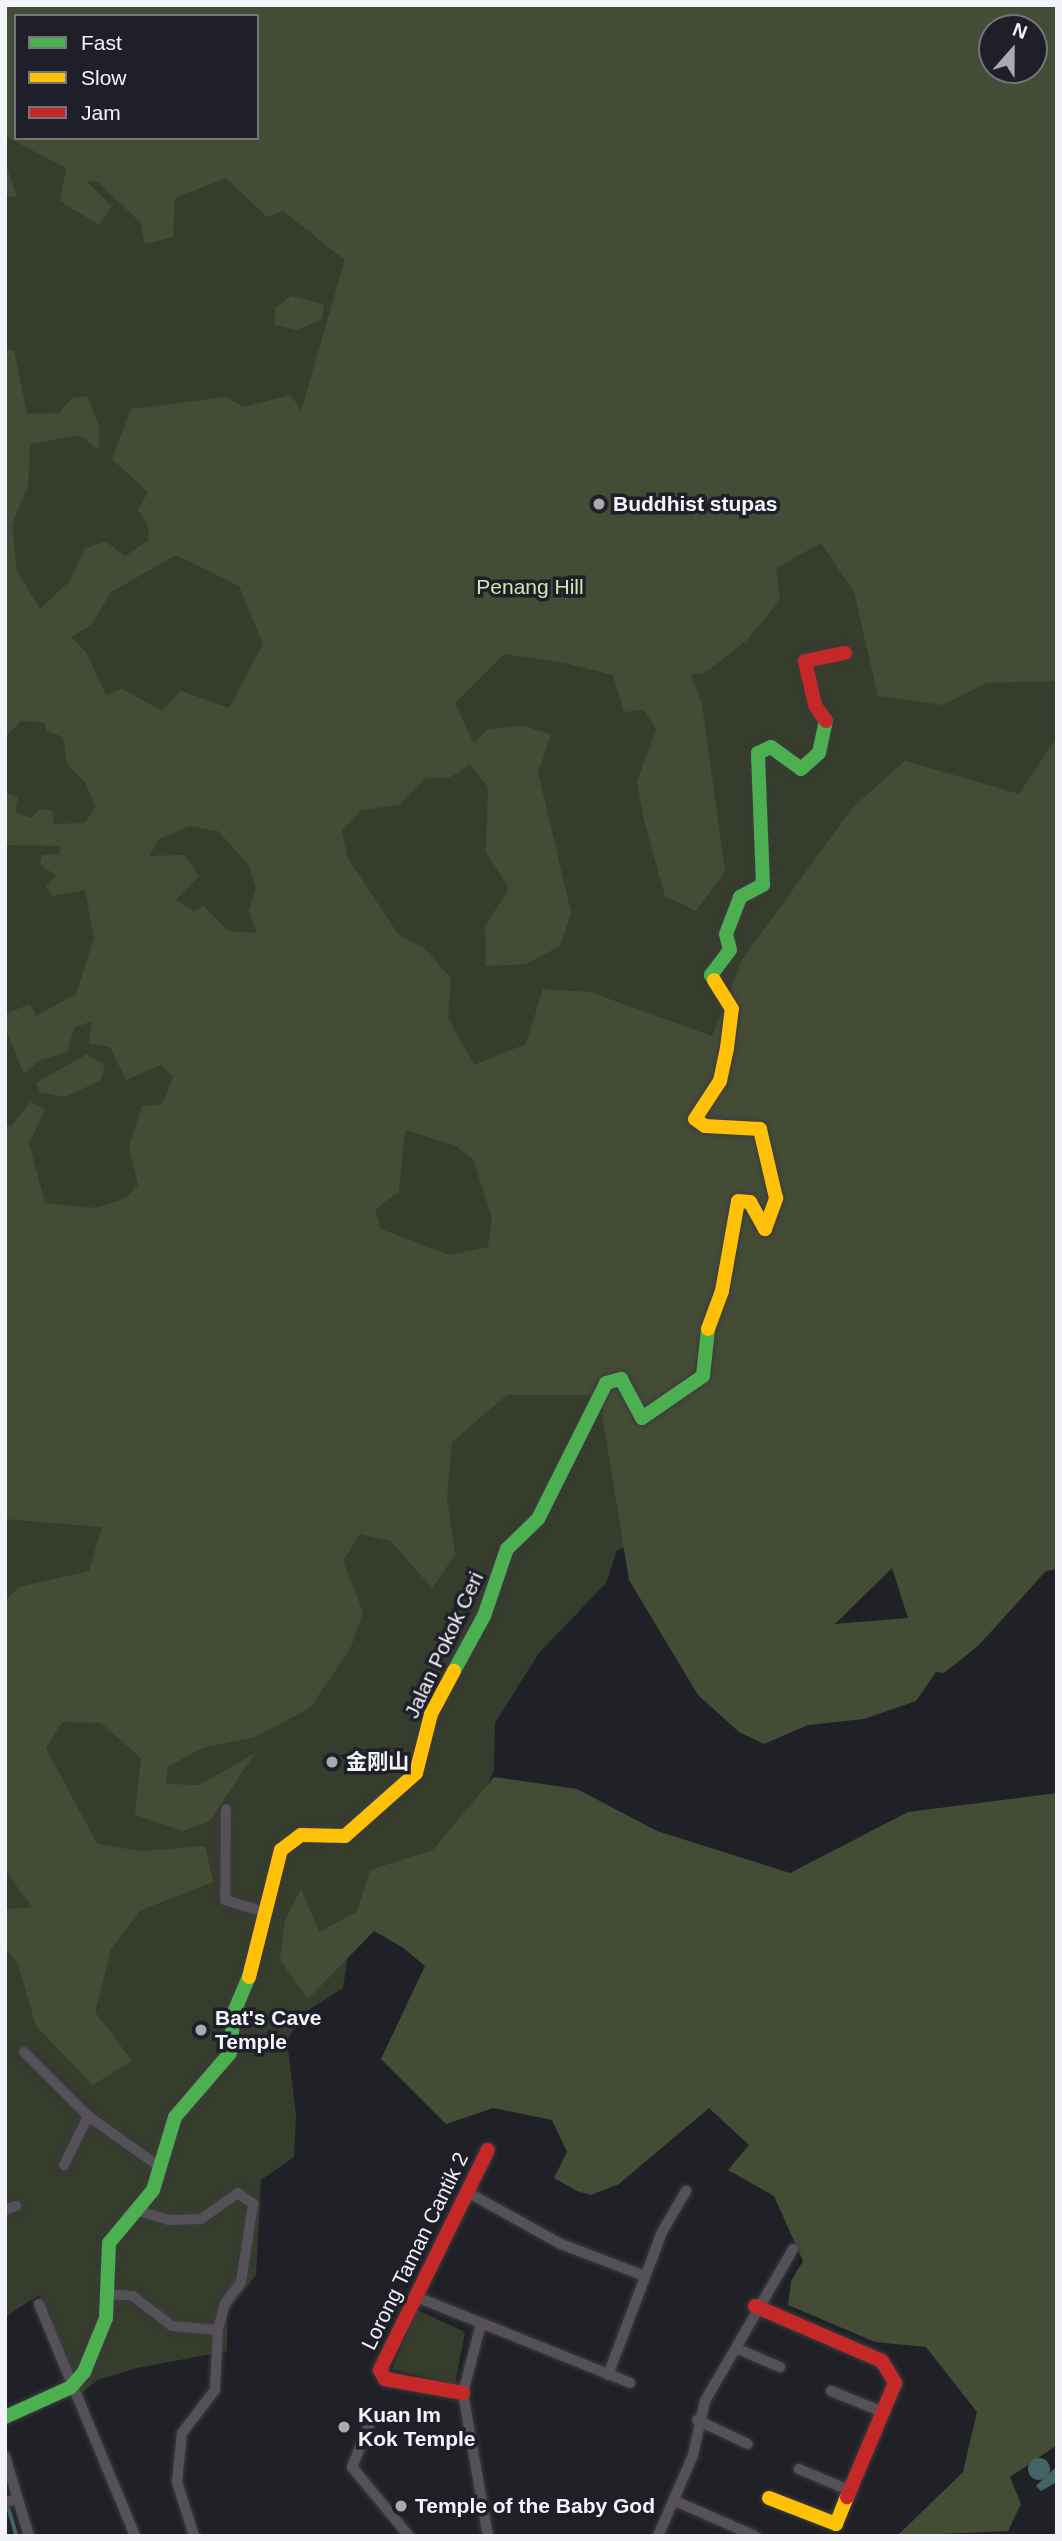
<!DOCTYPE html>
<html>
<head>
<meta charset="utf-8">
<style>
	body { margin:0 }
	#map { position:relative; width:1062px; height:2541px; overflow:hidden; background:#202126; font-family:Helvetica,"Noto Sans SC",sans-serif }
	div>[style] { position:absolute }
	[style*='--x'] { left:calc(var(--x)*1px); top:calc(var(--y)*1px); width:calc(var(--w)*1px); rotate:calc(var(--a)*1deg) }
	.green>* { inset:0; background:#373d2d }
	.forest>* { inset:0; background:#454c36 }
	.water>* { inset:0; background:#436467 }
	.round { border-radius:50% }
	.stream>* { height:3.5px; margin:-1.75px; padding:0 1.75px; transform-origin:1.75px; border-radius:1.75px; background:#436467 }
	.roads { filter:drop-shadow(0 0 2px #3a3b3f) drop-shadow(0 0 2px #3a3b3f) }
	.street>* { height:10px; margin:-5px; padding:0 5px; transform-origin:5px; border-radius:5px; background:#565158 }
	.fast>* { height:14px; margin:-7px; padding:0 7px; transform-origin:7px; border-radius:7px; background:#4caf50 }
	.slow>* { height:14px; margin:-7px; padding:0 7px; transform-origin:7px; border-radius:7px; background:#ffc107 }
	.jam>* { height:14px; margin:-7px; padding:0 7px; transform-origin:7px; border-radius:7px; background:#c62828 }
	.dots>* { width:19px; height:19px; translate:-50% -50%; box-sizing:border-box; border:4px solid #1e1f28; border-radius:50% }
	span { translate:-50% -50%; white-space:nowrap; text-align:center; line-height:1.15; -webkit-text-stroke:7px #1e1f28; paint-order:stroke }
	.poi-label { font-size:21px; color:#f3f4fa; font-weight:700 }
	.left { translate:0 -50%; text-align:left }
	.park-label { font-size:21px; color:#d5e6b1 }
	.street-label { font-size:21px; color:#f3f4fa }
	.frame { position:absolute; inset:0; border:7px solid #f3f4fa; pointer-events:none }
	.legend { position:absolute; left:14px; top:14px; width:245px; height:126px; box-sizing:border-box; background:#1e1f28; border:2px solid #73747c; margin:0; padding:9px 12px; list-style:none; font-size:21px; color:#f3f4fa }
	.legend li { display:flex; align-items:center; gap:14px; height:35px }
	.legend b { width:35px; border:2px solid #73747c }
	.north { position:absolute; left:978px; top:14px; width:70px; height:70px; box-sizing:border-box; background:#1e1f28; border:2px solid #73747c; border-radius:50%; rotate:21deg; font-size:19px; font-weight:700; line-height:28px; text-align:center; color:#f3f4fa }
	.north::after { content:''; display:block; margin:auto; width:24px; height:32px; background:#a9aab0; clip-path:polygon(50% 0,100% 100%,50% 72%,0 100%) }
</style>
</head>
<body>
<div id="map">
	<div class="green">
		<i style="clip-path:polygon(evenodd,5px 5px,1057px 5px,1057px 1135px,632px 1546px,617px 1550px,606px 1583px,539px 1653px,495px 1723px,494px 1770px,424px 1928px,368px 1928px,348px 1954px,343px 1988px,301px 2015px,287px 2041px,296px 2114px,294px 2157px,261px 2180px,256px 2275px,227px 2312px,227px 2351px,137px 2368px,97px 2380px,81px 2394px,39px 2295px,5px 2317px,5px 5px,16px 16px,257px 16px,257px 138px,16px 138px,16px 16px,5px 5px,992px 28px,1034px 28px,1034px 70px,992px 70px,992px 28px)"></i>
		<i style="clip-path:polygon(417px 2310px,465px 2332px,455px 2384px,392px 2369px)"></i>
	</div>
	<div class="forest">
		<i style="clip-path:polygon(evenodd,5px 5px,1057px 5px,1057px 681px,987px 683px,943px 705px,878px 696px,854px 592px,821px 543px,776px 568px,780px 600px,747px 640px,705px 673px,691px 674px,702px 705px,725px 871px,696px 911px,665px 896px,644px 820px,637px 782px,656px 729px,644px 710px,624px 712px,613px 675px,565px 663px,504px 654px,455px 703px,474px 744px,488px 729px,523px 726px,551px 734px,538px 773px,571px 912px,560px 946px,526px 964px,486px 966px,485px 927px,509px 888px,486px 852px,488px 787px,470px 764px,451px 777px,426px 778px,399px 805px,361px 810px,342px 831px,347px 857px,398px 934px,425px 949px,451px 978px,448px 1018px,474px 1065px,526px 1044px,543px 989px,590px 992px,712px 1036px,742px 960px,852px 808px,905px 761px,1019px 794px,1057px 737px,1057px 1569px,1046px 1571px,978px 1646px,944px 1673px,936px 1672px,916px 1701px,864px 1719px,808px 1725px,764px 1744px,739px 1732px,698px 1695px,629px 1580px,599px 1395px,507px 1395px,452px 1442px,447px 1498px,455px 1555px,432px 1588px,391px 1541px,360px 1534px,343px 1561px,363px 1612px,351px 1647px,310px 1708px,255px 1737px,202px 1748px,168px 1767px,166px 1784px,200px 1785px,255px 1753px,210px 1821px,183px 1831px,135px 1815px,141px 1758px,101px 1723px,62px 1722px,46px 1748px,97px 1844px,140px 1851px,205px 1846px,213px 1882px,141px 1910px,111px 1949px,95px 2012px,132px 2061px,93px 2085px,36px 2026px,18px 1964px,5px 1948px,5px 1909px,32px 1907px,5px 1870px,5px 1601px,19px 1587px,89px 1571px,102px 1527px,5px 1519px,5px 1123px,11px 1126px,31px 1102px,45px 1110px,29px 1144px,45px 1203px,96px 1208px,124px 1199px,138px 1185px,129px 1146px,142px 1106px,162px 1104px,173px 1077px,161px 1065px,126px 1080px,110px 1047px,89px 1043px,92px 1021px,74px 1028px,67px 1052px,40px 1060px,24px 1074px,5px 1028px,5px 1014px,30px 1004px,36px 1016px,76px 994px,94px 938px,85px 890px,52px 896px,46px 886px,56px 876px,40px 864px,42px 855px,59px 854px,61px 846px,5px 845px,5px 792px,18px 798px,15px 812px,31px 818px,40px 809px,52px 811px,54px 824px,85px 823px,96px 807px,85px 782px,67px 764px,63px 737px,47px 731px,44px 722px,21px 721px,5px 737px,5px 350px,14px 350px,27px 414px,59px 413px,72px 398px,87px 396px,99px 425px,99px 450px,79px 435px,30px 444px,28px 485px,12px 525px,17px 571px,40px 609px,69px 582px,85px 549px,105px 541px,125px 556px,148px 541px,149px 528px,138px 510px,148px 492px,112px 459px,131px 409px,226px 397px,243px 407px,291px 395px,301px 411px,345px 260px,283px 211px,267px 217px,226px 178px,175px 198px,173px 237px,145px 244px,140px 222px,97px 181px,87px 182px,112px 206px,99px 225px,60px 201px,66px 168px,5px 136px,5px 5px,16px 16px,257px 16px,257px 138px,16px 138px,16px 16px,5px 5px,992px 28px,1034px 28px,1034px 70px,992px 70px,992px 28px,5px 5px,176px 555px,239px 586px,263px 644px,229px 708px,181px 691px,162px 711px,122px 689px,106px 695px,86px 652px,71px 637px,91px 625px,111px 592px,176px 555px,5px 5px,189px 826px,218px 831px,249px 865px,256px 888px,249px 911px,257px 933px,228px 931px,204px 906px,194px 911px,176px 900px,199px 876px,184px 855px,149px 856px,159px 839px,189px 826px,5px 5px,405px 1130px,454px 1145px,473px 1159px,492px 1217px,488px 1247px,449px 1255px,381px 1229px,375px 1210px,399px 1191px,405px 1130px,5px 5px,892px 1568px,908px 1618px,835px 1624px,892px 1568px)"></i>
		<i style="clip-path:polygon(5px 165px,6px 166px,17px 197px,5px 196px)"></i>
		<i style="clip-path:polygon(291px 296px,324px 304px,322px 319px,297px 330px,275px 325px,275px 308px)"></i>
		<i style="clip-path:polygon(87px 1054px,105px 1066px,100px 1081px,64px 1097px,40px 1092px,36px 1083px)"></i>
		<i style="clip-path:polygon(494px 1777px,577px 1789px,657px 1831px,790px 1873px,908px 1812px,1057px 1793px,1057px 2445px,1010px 2477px,1021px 2504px,1008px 2531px,897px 2536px,963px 2472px,977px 2412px,926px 2347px,875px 2342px,788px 2305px,791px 2281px,803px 2261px,774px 2196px,728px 2170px,749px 2145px,709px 2108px,619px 2184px,591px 2195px,577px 2191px,554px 2178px,567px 2152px,552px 2120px,493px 2108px,446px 2124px,381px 2059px,425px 1966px,402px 1947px,374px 1931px,308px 1999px,280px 1960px,285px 1920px,301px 1889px,319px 1932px,357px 1912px,370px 1870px,433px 1850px)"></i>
	</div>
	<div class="water">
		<i class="round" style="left:1028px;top:2458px;width:22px;height:22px"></i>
		<i style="clip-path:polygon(1057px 2466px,1057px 2482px,1041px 2491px,1036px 2486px)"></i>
	</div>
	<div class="stream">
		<i style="--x:5;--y:2495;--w:43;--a:73.7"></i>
	</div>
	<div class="roads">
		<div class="street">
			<i style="--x:226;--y:1809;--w:91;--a:90.6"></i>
			<i style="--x:225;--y:1900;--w:38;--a:17"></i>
			<i style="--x:24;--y:2052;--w:91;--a:45"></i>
			<i style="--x:88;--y:2116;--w:88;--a:35.3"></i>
			<i style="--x:64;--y:2165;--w:55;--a:-63.9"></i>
			<i style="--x:467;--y:2192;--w:107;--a:29"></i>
			<i style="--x:561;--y:2244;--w:90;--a:20.9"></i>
			<i style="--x:5;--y:2210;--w:12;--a:-20"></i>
			<i style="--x:139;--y:2211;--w:31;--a:17"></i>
			<i style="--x:169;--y:2220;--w:32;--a:-2"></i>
			<i style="--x:201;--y:2219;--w:45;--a:-35.1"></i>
			<i style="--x:238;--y:2193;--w:19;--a:36"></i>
			<i style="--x:253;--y:2204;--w:79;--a:98.7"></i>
			<i style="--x:241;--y:2282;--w:26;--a:127"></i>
			<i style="--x:225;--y:2303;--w:28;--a:105"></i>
			<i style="--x:218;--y:2330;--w:60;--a:92.9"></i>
			<i style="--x:215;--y:2390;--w:54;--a:127.5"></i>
			<i style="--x:182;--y:2433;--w:49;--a:95.8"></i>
			<i style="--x:177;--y:2482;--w:57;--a:72.5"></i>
			<i style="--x:106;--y:2294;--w:27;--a:4"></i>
			<i style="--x:133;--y:2296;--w:49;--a:37.6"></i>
			<i style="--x:172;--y:2326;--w:46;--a:5"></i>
			<i style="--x:414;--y:2296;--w:233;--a:21.9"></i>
			<i style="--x:39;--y:2304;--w:251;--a:67.5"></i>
			<i style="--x:481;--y:2324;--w:71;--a:104.6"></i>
			<i style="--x:463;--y:2393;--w:145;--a:80.1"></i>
			<i style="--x:738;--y:2349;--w:46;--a:23.2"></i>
			<i style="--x:608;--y:2375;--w:153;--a:-69.3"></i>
			<i style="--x:662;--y:2232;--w:48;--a:-59.7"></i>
			<i style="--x:831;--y:2391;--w:58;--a:22.2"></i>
			<i style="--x:697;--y:2420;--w:56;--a:25.2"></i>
			<i style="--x:370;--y:2423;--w:48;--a:112.2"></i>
			<i style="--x:352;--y:2467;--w:89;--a:50.4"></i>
			<i style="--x:5;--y:2456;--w:84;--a:73.3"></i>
			<i style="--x:799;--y:2469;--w:56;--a:22.9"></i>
			<i style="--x:673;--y:2500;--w:90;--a:23.7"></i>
			<i style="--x:5;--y:2502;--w:12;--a:-14"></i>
			<i style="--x:658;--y:2536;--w:88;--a:-66.6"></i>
			<i style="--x:693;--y:2455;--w:55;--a:-77.5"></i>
			<i style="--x:705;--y:2401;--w:176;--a:-59.9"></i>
		</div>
		<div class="fast">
			<i style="--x:714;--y:980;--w:6;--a:-121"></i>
			<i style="--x:711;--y:975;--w:31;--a:-53"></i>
			<i style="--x:730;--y:950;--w:16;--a:-104"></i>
			<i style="--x:726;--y:934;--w:40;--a:-69"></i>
			<i style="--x:740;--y:897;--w:26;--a:-28"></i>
			<i style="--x:763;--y:885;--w:132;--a:-92.2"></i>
			<i style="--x:758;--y:753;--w:14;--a:-25"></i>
			<i style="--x:771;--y:747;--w:37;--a:36"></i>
			<i style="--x:801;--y:769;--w:24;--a:-42"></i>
			<i style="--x:819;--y:753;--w:33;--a:-78"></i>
			<i style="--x:454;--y:1671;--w:63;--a:-61.4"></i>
			<i style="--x:484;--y:1616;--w:71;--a:-71.1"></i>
			<i style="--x:507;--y:1549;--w:43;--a:-44.1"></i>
			<i style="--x:538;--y:1519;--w:152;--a:-63.4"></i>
			<i style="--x:606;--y:1383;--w:16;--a:-15"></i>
			<i style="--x:621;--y:1379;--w:44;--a:61.7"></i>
			<i style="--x:642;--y:1418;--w:74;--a:-34.5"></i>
			<i style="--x:703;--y:1376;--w:47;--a:-83.9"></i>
			<i style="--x:5;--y:2417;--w:72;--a:-24.4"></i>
			<i style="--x:71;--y:2387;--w:20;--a:-49"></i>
			<i style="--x:84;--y:2372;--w:58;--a:-67.8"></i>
			<i style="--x:106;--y:2318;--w:75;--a:-87.7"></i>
			<i style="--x:109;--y:2243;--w:69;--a:-50.3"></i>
			<i style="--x:153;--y:2190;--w:76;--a:-73.2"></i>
			<i style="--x:175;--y:2117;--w:84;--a:-49.3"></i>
			<i style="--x:230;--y:2053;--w:41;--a:-84.4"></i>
			<i style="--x:234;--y:2012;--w:38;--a:-67"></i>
		</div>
		<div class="slow">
			<i style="--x:708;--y:1329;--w:40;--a:-69.8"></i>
			<i style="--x:722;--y:1291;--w:91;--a:-79.9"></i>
			<i style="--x:738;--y:1201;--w:12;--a:5"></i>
			<i style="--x:750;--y:1202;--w:31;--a:61"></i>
			<i style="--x:765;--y:1229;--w:33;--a:-70"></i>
			<i style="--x:776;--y:1198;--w:71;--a:-103.1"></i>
			<i style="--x:760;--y:1129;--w:55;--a:-176.9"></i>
			<i style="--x:705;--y:1126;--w:12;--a:-145"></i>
			<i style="--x:695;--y:1119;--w:45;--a:-56.7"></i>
			<i style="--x:720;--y:1081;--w:34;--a:-78"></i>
			<i style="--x:727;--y:1048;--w:39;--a:-83"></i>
			<i style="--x:732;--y:1009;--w:34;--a:-122"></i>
			<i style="--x:249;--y:1977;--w:131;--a:-75.9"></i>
			<i style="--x:281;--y:1850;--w:25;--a:-37"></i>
			<i style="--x:301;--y:1835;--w:44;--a:1.3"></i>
			<i style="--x:345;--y:1836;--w:95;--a:-41.6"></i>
			<i style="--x:416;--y:1773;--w:61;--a:-75.7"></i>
			<i style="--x:431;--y:1714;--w:49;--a:-61.9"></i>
			<i style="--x:769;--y:2498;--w:72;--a:21.2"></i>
			<i style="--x:836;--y:2524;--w:29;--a:-68"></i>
		</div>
		<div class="jam">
			<i style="--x:826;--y:721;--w:19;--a:-125"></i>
			<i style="--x:815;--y:705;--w:45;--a:-102.8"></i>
			<i style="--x:805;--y:661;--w:41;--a:-11.3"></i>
			<i style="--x:755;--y:2306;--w:138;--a:23.4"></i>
			<i style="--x:882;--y:2361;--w:26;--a:59"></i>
			<i style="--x:895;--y:2383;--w:124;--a:112.8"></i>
			<i style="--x:463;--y:2393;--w:79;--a:-169.8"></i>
			<i style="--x:385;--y:2379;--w:10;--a:-119"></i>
			<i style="--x:380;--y:2370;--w:245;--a:-63.9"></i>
		</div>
	</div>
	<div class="dots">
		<i style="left:599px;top:504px;background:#a9aab0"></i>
		<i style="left:332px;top:1762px;background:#a9aab0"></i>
		<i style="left:201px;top:2030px;background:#a9aab0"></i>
		<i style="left:344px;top:2427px;background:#a9aab0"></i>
		<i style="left:401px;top:2506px;background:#a9aab0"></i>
	</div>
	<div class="poi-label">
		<span class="left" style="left:613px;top:504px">Buddhist stupas</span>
		<span class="left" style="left:346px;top:1762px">金刚山</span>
		<span class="left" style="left:215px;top:2030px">Bat's Cave<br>Temple</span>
		<span class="left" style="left:358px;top:2427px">Kuan Im<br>Kok Temple</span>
		<span class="left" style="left:415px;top:2506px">Temple of the Baby God</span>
	</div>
	<div class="park-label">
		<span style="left:530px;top:587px">Penang Hill</span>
	</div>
	<div class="street-label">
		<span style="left:444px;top:1645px;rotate:-65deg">Jalan Pokok Ceri</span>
		<span style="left:415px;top:2251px;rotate:-64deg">Lorong Taman Cantik 2</span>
	</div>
	<div class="frame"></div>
	<ul class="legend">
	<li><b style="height:9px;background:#4caf50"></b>Fast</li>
	<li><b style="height:9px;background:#ffc107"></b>Slow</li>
	<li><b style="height:9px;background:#c62828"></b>Jam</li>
	</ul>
	<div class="north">N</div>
</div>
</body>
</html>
